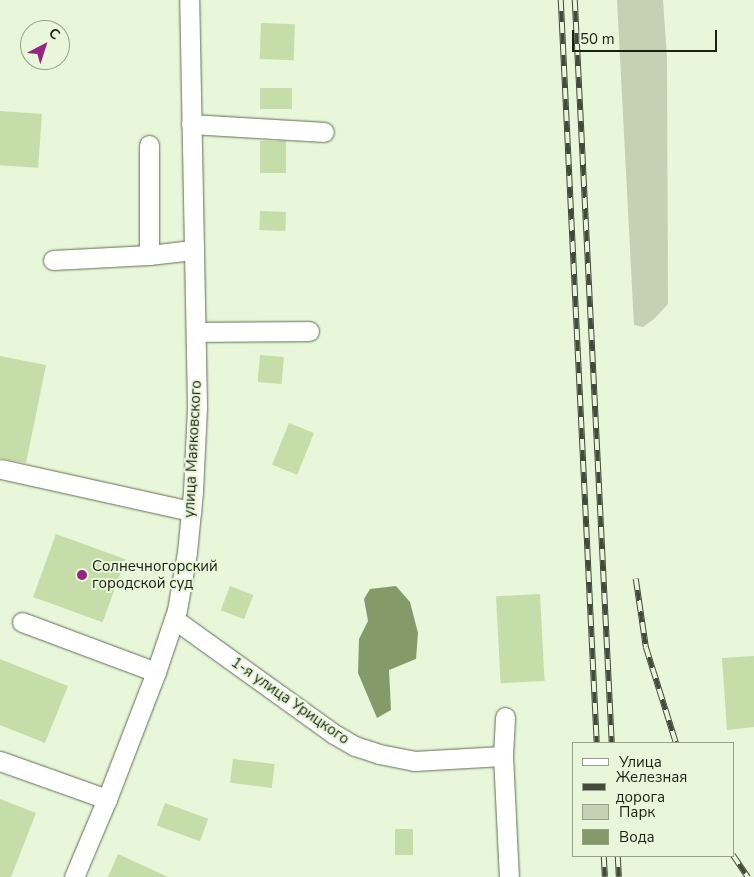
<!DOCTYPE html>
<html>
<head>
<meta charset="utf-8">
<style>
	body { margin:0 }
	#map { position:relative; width:754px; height:877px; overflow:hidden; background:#e8f6d9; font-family:"Nunito Sans",sans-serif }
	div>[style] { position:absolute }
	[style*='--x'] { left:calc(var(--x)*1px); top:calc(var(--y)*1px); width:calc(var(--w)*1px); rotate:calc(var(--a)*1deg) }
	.green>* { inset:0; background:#c4d2b3 }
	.water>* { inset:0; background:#849a69 }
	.building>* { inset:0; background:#c5dda8; transform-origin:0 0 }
	.roads { filter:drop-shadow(0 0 1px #626e54) drop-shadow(0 0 1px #626e54) }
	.minor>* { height:19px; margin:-9.5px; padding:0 9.5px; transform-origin:9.5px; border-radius:9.5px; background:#fff }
	.rail>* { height:5.5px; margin-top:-2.75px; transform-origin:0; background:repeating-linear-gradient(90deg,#e8f6d9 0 11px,#43493b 0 22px); box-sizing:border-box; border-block:1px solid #43493b }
	.dots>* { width:14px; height:14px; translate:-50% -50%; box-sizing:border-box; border:2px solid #e8f6d9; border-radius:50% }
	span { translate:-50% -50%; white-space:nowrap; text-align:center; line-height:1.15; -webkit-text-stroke:4px #e8f6d9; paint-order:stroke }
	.street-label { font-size:15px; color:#1b2015 }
	.poi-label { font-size:15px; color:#1b2015 }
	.left { translate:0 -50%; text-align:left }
	.legend { position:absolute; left:572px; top:742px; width:162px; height:115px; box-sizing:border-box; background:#e8f6d9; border:1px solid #96a08b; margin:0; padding:6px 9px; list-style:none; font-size:15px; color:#1b2015 }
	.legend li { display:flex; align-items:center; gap:10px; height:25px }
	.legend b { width:25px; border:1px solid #96a08b }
	.north { position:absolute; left:20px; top:20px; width:50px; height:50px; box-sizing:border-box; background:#e8f6d9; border:1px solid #96a08b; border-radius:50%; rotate:40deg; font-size:14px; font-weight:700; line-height:20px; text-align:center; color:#1b2015 }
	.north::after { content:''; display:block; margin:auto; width:18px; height:22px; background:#982481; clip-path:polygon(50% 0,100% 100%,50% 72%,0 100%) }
	.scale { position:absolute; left:572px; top:30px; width:145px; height:22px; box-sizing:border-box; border:2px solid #1b2015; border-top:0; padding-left:6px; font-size:15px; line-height:18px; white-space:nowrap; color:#1b2015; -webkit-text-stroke:4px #e8f6d9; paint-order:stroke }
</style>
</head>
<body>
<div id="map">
	<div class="green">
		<i style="clip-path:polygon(617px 0,663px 0,667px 58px,668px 304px,654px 319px,643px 327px,634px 325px)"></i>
	</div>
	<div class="water">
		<i style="clip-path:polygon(396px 586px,410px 602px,418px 633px,416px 659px,389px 670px,391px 710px,377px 718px,358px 673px,359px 639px,368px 621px,364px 599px,370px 589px)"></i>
	</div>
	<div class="building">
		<i style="left:261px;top:23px;width:34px;height:36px;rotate:2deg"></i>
		<i style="left:260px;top:88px;width:32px;height:21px"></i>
		<i style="left:0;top:111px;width:42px;height:54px;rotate:4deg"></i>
		<i style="left:260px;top:141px;width:26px;height:32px"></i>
		<i style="left:260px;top:211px;width:26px;height:19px;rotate:2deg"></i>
		<i style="left:260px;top:355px;width:24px;height:27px;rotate:5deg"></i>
		<i style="clip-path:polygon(0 356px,46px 365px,26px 463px,0 458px)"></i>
		<i style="left:289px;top:423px;width:27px;height:45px;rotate:22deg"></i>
		<i style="left:56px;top:534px;width:74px;height:67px;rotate:20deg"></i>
		<i style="left:230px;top:586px;width:25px;height:26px;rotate:21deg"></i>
		<i style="left:540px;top:594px;width:87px;height:44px;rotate:87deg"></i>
		<i style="clip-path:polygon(754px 656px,754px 727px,727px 730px,722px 658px)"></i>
		<i style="clip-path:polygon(0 659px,68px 686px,45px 743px,0 725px)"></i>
		<i style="left:233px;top:759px;width:42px;height:24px;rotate:7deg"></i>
		<i style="clip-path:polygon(0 799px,36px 813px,11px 877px,0 877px)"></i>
		<i style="left:165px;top:803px;width:46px;height:24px;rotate:20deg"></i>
		<i style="left:395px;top:829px;width:18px;height:26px"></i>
		<i style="clip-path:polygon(118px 854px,168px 877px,108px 877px)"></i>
	</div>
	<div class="roads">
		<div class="minor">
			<i style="--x:191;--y:124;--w:133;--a:3.4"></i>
			<i style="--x:149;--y:145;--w:110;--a:90"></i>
			<i style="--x:53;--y:260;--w:96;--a:-3"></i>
			<i style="--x:149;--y:255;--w:44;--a:-6.5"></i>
			<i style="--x:197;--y:332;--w:112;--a:-0.5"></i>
			<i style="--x:1;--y:469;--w:195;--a:12.5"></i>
			<i style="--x:174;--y:619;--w:197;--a:35.7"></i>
			<i style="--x:334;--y:734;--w:24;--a:30"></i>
			<i style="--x:355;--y:746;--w:25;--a:18"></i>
			<i style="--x:379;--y:754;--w:36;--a:11"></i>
			<i style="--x:414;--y:761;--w:89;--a:-3.2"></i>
			<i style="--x:503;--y:756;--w:121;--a:87.2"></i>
			<i style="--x:22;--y:622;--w:143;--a:20.5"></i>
			<i style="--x:503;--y:756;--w:39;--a:-87"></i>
			<i style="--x:0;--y:761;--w:114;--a:19.6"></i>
			<i style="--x:74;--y:877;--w:85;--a:-67.1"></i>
			<i style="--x:107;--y:799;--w:136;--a:-68.9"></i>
			<i style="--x:156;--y:672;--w:65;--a:-71.3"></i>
			<i style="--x:177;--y:610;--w:59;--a:-80.2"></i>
			<i style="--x:187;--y:552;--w:60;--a:-84.3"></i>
			<i style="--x:193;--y:492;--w:86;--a:-87.3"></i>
			<i style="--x:197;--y:406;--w:406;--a:-91.1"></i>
		</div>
	</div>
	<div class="rail">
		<i style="--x:561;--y:0;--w:744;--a:87.23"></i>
		<i style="--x:575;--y:0;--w:744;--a:87.15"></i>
		<i style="--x:636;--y:579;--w:69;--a:81.6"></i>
		<i style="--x:646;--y:647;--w:101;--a:72.6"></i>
		<i style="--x:733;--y:855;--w:27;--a:56"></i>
		<i style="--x:604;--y:856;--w:21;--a:87"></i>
		<i style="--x:618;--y:856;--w:21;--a:87"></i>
	</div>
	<div class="dots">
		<i style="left:82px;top:575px;background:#982481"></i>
	</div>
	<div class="street-label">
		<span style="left:193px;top:449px;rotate:-87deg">улица Маяковского</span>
		<span style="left:290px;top:701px;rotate:35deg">1-я улица Урицкого</span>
	</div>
	<div class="poi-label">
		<span class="left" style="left:92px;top:575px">Солнечногорский<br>городской суд</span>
	</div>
	<ul class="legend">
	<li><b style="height:6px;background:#fff"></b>Улица</li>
	<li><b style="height:6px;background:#43493b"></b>Железная дорога</li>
	<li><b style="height:14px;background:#c4d2b3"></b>Парк</li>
	<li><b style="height:14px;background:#849a69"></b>Вода</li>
	</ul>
	<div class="north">С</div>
	<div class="scale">50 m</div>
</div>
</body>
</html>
